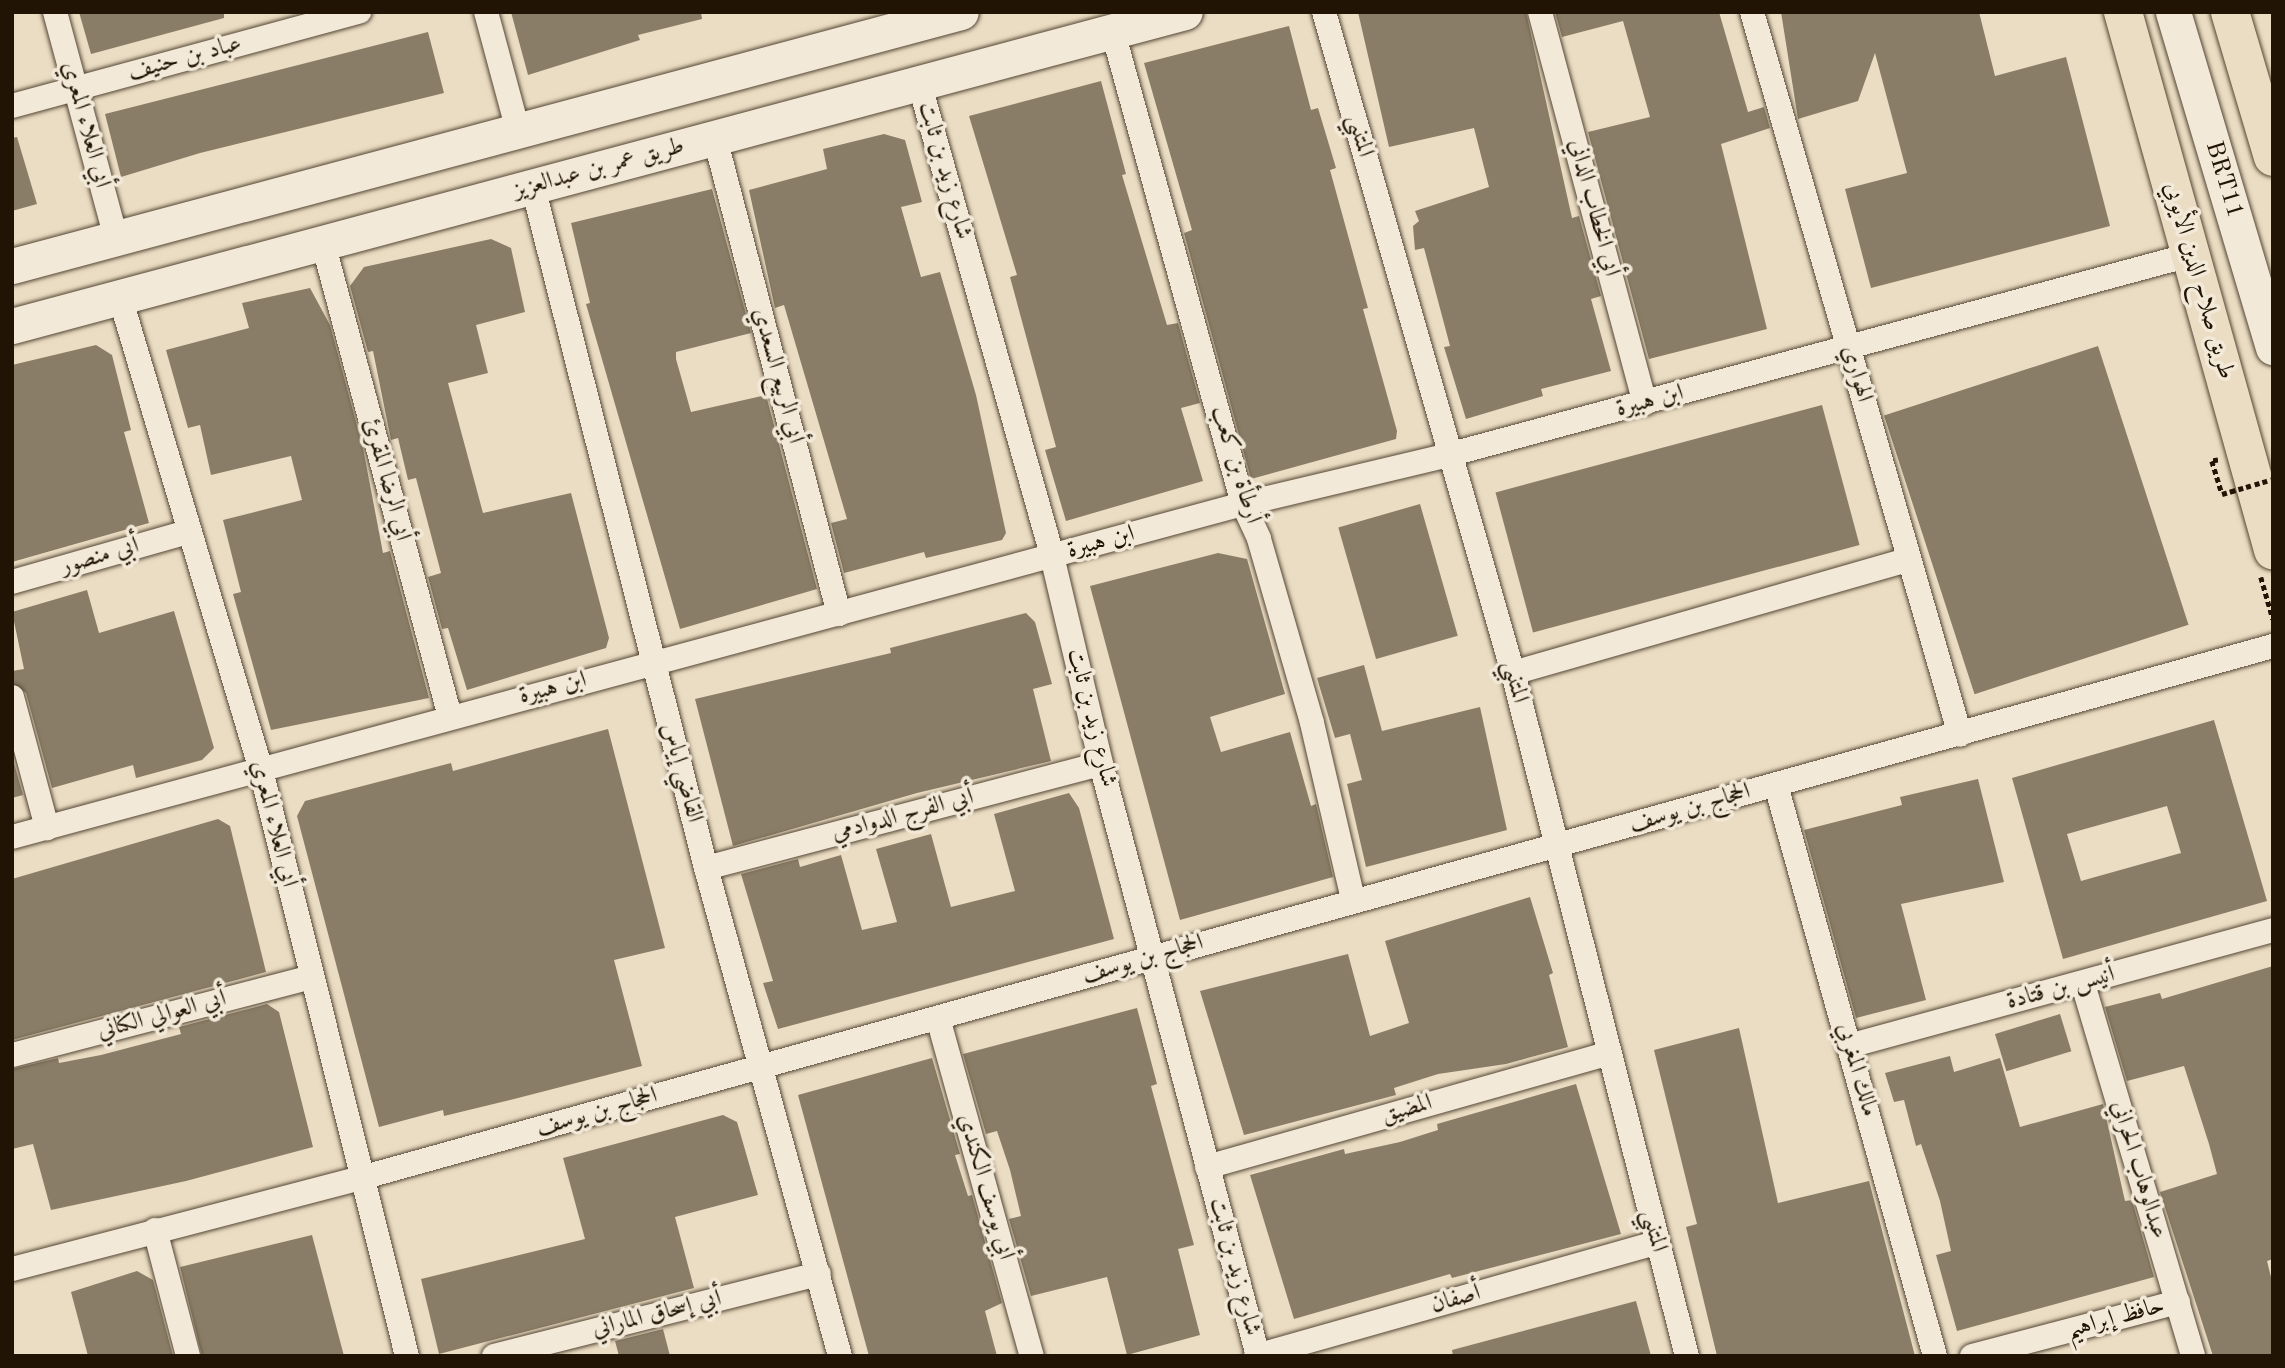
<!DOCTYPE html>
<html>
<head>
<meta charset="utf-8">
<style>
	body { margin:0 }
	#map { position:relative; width:2285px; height:1368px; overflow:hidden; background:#ebddc3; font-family:"Old Standard TT",Amiri,serif }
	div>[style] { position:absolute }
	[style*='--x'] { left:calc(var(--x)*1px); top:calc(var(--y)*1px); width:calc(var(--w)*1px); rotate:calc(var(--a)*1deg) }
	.building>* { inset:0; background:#8a7d67; transform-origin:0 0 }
	.path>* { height:4.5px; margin-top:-2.25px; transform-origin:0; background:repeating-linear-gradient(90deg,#211404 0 5px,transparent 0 8.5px) }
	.roads { filter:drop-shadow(0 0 2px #544634) drop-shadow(0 0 2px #544634) }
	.minor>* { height:24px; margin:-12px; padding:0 12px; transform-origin:12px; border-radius:12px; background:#f2e9d8 }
	.secondary>* { height:35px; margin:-17.5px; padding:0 17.5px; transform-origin:17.5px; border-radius:17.5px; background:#f2e9d8 }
	.primary>* { height:38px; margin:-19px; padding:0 19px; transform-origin:19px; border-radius:19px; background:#ebddc3 }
	.path-bridge>* { height:4.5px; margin-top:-2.25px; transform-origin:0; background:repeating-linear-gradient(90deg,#211404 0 5px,transparent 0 8.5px) }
	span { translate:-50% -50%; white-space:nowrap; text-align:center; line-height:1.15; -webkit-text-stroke:7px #f2e9d8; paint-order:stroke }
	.street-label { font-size:24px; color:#211404 }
	.frame { position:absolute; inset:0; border:14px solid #211404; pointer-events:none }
</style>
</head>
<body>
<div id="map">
	<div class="building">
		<i style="clip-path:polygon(79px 12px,224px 12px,224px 18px,91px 54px)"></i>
		<i style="clip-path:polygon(511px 12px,701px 12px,702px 19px,638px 35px,640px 40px,528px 75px)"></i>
		<i style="clip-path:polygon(1358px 12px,1526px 12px,1572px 218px,1579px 216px,1601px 296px,1591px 299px,1611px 371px,1541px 389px,1543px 396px,1466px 419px,1444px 347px,1450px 346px,1424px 248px,1415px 250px,1413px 226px,1419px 221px,1415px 211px,1489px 187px,1474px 128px,1389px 147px)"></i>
		<i style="clip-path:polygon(1555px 12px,1719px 12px,1748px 112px,1764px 107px,1770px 128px,1721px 144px,1767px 329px,1649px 359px,1588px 132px,1650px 117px,1623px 21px,1562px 37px)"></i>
		<i style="clip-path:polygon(1781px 12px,1979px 12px,1995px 76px,2066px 57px,2110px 226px,1871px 288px,1845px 189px,1907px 173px,1875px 53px,1858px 101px,1798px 119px)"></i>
		<i style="clip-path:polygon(1289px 26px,1311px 110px,1318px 108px,1336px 168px,1330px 170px,1368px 308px,1363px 309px,1397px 431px,1396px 439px,1251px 479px,1184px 233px,1192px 230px,1144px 63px)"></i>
		<i style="clip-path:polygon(428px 32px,444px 93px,200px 153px,121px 177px,105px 114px)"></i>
		<i style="clip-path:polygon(1101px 81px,1126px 174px,1122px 175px,1167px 325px,1178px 323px,1200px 403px,1181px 408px,1203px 481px,1066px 521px,1045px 450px,1056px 447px,1010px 277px,1017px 275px,969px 116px)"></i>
		<i style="clip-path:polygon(884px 134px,905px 140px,922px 202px,901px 207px,921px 277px,940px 272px,976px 395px,1006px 533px,1002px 540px,926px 558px,924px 552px,844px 573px,831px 523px,847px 519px,784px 305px,775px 308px,749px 190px,827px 169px,823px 149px)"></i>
		<i style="clip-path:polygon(17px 137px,37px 204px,12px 211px,12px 138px)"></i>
		<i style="clip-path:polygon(712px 189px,751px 333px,676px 352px,676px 359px,691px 412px,766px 395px,817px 589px,680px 629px,586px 304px,590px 303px,571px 223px)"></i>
		<i style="clip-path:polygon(491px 239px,511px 248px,525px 312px,476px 325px,488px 373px,448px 383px,483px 513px,571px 493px,609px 638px,606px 648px,467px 690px,448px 628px,442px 629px,428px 577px,441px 573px,416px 478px,408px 480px,398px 438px,391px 440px,373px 351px,368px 352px,350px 286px,364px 267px)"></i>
		<i style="clip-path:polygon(310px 288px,330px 325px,363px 448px,383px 553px,390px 551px,429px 698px,271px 730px,233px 594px,241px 592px,223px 520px,302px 500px,291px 456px,211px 475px,200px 425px,188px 428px,166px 350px,249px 328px,242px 303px)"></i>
		<i style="clip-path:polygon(96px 345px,112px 355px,131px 430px,124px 432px,149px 523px,12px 562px,12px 365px)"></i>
		<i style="left:2098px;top:346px;width:293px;height:225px;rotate:72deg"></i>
		<i style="left:1822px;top:405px;width:145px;height:338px;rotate:75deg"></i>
		<i style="left:1420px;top:504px;width:137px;height:85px;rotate:74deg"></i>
		<i style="clip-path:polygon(1218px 553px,1247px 559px,1285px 694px,1210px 717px,1221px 752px,1290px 732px,1311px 806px,1316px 804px,1333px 877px,1180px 920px,1090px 586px)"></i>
		<i style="clip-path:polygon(87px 590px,99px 633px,174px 611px,214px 748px,202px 760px,136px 778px,133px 765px,52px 788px,26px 693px,12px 683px,12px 671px,24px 669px,12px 612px)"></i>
		<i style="clip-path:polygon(1026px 613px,1035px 622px,1052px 684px,1033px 689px,1051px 761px,917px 793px,733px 846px,695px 699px,891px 653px,890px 648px)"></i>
		<i style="clip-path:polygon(1364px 665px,1382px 731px,1480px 707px,1507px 830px,1366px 867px,1347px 784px,1362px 780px,1350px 734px,1335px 738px,1317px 678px)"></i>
		<i style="clip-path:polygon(evenodd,2214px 720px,2267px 901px,2063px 959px,2012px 778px,2214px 720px,2167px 806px,2181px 853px,2081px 881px,2067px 834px,2167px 806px)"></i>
		<i style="clip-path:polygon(608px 729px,665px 948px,614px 960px,642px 1066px,518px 1098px,444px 1116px,443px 1110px,379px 1127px,297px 816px,305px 801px,451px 763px,453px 771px)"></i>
		<i style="clip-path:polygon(12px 756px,23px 795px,12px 798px)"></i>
		<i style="clip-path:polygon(1978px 779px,2004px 882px,1901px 904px,1926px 1000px,1856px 1018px,1804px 830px,1902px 805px,1900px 797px)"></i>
		<i style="clip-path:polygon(1069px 793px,1079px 808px,1114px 939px,778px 1029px,763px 983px,773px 981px,741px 874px,798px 859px,800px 867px,841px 855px,862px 930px,897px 922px,876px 849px,931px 834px,951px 907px,1015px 891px,994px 814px)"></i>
		<i style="clip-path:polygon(218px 819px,230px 826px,266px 972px,12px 1040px,12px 879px)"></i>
		<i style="clip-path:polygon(1530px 897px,1553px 973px,1549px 975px,1568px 1047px,1506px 1064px,1438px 1074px,1394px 1088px,1396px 1095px,1244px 1135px,1200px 991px,1348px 954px,1370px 1036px,1409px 1023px,1385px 941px)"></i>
		<i style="clip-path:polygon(2273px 966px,2273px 1259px,2267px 1261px,2273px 1285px,2273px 1356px,2213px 1356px,2160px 1192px,2217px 1174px,2209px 1144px,2184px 1066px,2127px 1081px,2105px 1007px,2160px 993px,2162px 999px)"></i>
		<i style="clip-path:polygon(267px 1004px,279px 1012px,313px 1147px,186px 1181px,51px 1210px,33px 1144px,12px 1149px,12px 1069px,58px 1058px,59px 1063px,101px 1055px,181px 1034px,179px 1027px)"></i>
		<i style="clip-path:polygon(1137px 1008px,1157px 1084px,1151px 1086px,1194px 1245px,1178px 1249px,1200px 1335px,1127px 1355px,1107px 1277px,1031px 1296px,1009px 1219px,1021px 1216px,1010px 1170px,997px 1131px,986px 1134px,963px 1054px)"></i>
		<i style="left:2060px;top:1014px;width:39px;height:68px;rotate:73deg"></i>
		<i style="clip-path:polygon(1739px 1028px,1778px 1203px,1869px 1181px,1915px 1356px,1717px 1356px,1686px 1227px,1697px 1224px,1654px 1050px)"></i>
		<i style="clip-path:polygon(1950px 1056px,1954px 1072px,2000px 1058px,2020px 1127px,2103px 1104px,2125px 1201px,2132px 1200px,2154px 1277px,1957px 1331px,1936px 1255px,1951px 1251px,1940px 1201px,1921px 1144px,1916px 1146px,1904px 1100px,1894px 1102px,1885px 1073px)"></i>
		<i style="clip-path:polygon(932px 1058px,960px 1154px,955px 1155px,968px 1196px,972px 1195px,1002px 1303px,985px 1311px,997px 1356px,869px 1356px,798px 1095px)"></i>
		<i style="clip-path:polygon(1576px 1084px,1621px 1234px,1452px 1278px,1450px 1274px,1294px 1319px,1250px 1175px,1344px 1149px,1345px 1154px,1400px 1142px,1438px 1130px,1437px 1124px)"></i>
		<i style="clip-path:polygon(723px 1115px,737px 1122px,758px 1195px,675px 1217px,694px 1288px,439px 1354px,421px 1279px,585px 1239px,563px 1158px)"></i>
		<i style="clip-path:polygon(312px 1235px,344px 1356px,202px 1356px,180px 1267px)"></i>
		<i style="clip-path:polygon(137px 1271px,153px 1280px,173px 1356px,88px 1356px,71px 1292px)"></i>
		<i style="clip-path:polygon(1636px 1301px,1651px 1356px,1453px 1356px,1452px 1350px)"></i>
		<i style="clip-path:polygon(663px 1329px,670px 1356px,619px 1356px,615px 1341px)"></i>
	</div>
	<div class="path">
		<i style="--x:2218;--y:460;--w:6;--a:171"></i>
		<i style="--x:2212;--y:461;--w:34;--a:73"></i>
		<i style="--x:2261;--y:577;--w:44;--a:74.1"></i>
	</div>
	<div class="roads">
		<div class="minor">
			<i style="--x:55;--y:12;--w:234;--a:74.9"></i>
			<i style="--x:486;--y:12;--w:123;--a:74.9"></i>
			<i style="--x:1324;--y:12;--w:687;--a:74.04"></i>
			<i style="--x:1513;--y:673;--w:705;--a:75.71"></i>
			<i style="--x:1540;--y:12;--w:405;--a:75"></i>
			<i style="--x:1752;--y:12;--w:752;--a:73.95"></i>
			<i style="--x:1113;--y:32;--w:490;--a:74.6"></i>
			<i style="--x:1243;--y:504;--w:38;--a:65"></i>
			<i style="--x:1259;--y:539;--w:191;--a:73.9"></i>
			<i style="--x:1312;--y:723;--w:181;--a:76.9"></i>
			<i style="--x:919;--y:82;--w:492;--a:74.3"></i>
			<i style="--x:1052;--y:556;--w:214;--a:76.7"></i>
			<i style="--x:1101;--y:764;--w:612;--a:75.15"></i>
			<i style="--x:12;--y:106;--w:360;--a:-15.2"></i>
			<i style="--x:715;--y:138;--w:492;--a:75.4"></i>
			<i style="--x:533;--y:187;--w:703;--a:75.75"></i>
			<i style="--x:706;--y:868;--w:506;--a:74.65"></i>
			<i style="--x:323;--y:243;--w:490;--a:75"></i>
			<i style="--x:120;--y:297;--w:494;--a:73.4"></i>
			<i style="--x:261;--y:770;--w:604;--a:76.01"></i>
			<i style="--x:12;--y:582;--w:182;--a:-15.9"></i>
			<i style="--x:1513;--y:673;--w:411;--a:-16"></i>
			<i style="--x:12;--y:697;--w:136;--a:75"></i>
			<i style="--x:1776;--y:785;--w:593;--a:74.44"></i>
			<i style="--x:12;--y:837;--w:1275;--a:-15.14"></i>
			<i style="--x:1243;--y:504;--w:211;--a:-13.4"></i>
			<i style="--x:1448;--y:455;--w:768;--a:-15.09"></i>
			<i style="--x:706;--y:868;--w:408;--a:-14.8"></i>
			<i style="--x:2083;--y:984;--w:388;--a:73.5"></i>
			<i style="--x:938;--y:1018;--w:351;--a:74.5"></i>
			<i style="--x:1849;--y:1046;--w:440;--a:-15.3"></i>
			<i style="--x:12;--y:1055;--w:309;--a:-14.6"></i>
			<i style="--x:1207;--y:1167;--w:416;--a:-15.8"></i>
			<i style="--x:155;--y:1230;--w:130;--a:75.3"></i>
			<i style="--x:12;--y:1269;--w:361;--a:-14.6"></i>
			<i style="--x:361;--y:1178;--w:1985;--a:-15.55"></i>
			<i style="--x:494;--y:1356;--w:335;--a:-14.2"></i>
			<i style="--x:1256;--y:1356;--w:416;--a:-15.8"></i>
			<i style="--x:1972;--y:1356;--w:213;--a:-14.7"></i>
		</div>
		<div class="secondary">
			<i style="--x:2173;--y:12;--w:350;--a:73.4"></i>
			<i style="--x:12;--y:266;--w:982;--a:-14.98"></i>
			<i style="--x:12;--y:326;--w:1214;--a:-14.99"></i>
		</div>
		<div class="primary">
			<i style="--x:2123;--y:12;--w:559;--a:74.42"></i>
			<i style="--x:2230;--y:12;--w:151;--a:73.5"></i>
		</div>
	</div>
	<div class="path-bridge">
		<i style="--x:2222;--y:494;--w:53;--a:-16.4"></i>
	</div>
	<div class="street-label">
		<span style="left:185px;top:59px;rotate:-15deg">عباد بن حنيف</span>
		<span style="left:85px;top:125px;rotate:75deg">أبي العلاء المعري</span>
		<span style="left:1359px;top:136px;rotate:74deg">المتنبي</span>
		<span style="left:599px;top:169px;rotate:-15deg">طريق عمر بن عبدالعزيز</span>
		<span style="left:944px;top:171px;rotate:74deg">شارع زيد بن ثابت</span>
		<span style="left:2223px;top:180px;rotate:73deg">BRT11</span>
		<span style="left:1593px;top:208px;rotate:75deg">أبي الخطاب الداني</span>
		<span style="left:2198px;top:281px;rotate:74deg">طريق صلاح الدين الأيوبي</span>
		<span style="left:1856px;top:374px;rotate:74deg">الهواري</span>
		<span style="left:777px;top:376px;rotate:75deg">أبي الربيع السعدي</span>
		<span style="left:1650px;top:402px;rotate:-15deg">ابن هبيرة</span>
		<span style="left:1235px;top:465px;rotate:73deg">أرطأة بن كعب</span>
		<span style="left:386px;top:480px;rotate:75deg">أبي الرضا المقرئ</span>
		<span style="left:1101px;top:543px;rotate:-15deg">ابن هبيرة</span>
		<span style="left:100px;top:557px;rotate:-16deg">أبي منصور</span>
		<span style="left:1514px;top:682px;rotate:75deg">المتنبي</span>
		<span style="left:553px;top:689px;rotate:-15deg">ابن هبيرة</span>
		<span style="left:1091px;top:718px;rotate:76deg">شارع زيد بن ثابت</span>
		<span style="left:681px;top:773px;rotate:75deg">القاضي إياس</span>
		<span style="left:1690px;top:809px;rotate:-16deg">الحجاج بن يوسف</span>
		<span style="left:903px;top:816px;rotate:-15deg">أبي الفرج الدوادمي</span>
		<span style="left:273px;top:824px;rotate:76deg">أبي العلاء المعري</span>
		<span style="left:1143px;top:960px;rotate:-16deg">الحجاج بن يوسف</span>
		<span style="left:2061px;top:989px;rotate:-15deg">أنيس بن قتادة</span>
		<span style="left:162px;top:1016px;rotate:-15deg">أبي العوالي الكناني</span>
		<span style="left:1856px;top:1070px;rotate:74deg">مالك المغربي</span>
		<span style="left:1407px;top:1110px;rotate:-16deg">المضيق</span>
		<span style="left:597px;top:1113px;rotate:-16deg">الحجاج بن يوسف</span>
		<span style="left:2138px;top:1170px;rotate:73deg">عبدالوهاب الحراني</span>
		<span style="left:985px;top:1187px;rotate:74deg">أبي يوسف الكندي</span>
		<span style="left:1653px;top:1231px;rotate:75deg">المتنبي</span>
		<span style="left:1234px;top:1267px;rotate:75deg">شارع زيد بن ثابت</span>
		<span style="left:1456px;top:1300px;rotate:-16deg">أصفان</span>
		<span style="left:657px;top:1315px;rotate:-14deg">أبي إسحاق الماراني</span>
		<span style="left:2116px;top:1319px;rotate:-15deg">حافظ إبراهيم</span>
	</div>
	<div class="frame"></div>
</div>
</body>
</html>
